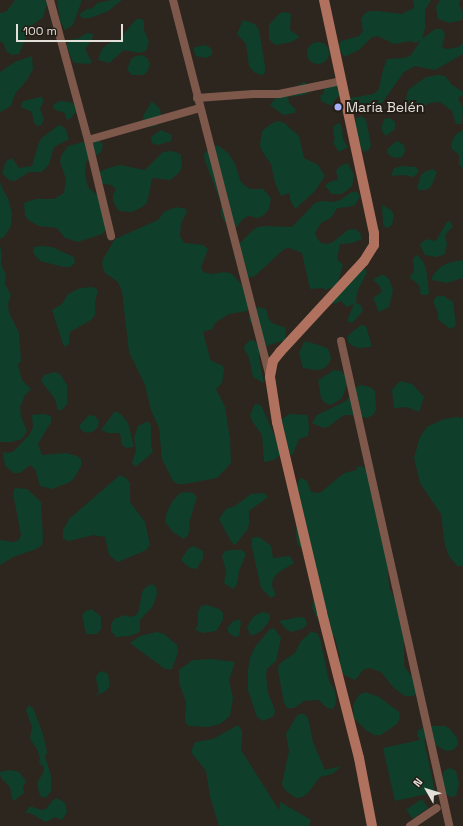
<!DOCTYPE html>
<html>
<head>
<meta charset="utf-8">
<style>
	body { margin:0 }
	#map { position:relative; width:463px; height:826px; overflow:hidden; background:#2c261e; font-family:"Space Grotesk",sans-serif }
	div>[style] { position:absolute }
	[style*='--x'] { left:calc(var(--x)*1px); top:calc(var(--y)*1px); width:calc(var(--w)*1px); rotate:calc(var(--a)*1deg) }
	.green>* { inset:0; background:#0f3f2b; transform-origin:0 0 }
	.round { border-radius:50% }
	.street>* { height:8px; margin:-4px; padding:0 4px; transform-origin:4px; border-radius:4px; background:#7f584c }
	.secondary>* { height:10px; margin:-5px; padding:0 5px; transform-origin:5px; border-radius:5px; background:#b0725f }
	.dots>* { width:11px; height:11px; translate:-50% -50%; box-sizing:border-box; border:2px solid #231d15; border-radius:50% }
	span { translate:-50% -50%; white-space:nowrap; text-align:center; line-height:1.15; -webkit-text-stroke:4px #231d15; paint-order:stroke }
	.poi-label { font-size:14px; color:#e3dfd9 }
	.left { translate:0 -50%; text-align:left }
	.north { position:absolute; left:407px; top:770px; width:40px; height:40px; -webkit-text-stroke:3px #231d15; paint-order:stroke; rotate:309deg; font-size:11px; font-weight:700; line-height:16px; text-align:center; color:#e3dfd9 }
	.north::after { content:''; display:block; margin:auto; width:14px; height:18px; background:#e3dfd9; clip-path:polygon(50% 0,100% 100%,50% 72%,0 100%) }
	.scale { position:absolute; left:16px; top:24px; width:107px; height:18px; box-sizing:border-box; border:2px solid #e3dfd9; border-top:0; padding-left:5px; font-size:12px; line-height:14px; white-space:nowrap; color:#e3dfd9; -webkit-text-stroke:3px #231d15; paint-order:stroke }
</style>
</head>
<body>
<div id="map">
	<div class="green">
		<i style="clip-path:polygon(15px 0,47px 0,47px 4px,43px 17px,30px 27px,19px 54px,12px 55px,7px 52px,3px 43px,0 41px,0 13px,6px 12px)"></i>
		<i style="clip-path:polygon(57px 0,82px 0,73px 25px,65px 30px,60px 21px)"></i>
		<i style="clip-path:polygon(112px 0,122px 0,108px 11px,90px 18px,81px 18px,80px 14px,87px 9px,93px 8px,97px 3px)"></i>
		<i style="clip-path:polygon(413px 0,431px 0,425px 10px,425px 28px,422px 39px,435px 29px,441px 29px,445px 34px,442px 47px,447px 49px,459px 47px,463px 43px,463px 54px,435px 70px,415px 66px,404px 72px,382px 103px,377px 106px,357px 110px,346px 105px,350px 98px,374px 94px,379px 89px,383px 70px,387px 59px,405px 58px,411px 55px,421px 40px,416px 43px,411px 41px,394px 44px,378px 36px,372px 37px,359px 50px,344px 57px,338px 46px,341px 41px,359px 36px,363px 31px,361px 19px,365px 13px,370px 11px,377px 11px,402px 14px,414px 8px)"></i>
		<i style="clip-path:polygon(440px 0,460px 0,459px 5px,463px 13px,462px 20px,450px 23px,438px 19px,436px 7px)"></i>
		<i style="clip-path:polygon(285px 12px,291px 14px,290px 30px,300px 37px,291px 42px,275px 45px,269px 39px,269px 25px,280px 13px)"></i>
		<i style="clip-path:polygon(136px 19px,142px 19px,144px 21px,144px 30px,149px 42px,146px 51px,139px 53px,124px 50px,109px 63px,98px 60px,102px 49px,107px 44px,119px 40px)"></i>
		<i style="clip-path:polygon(243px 20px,255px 24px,259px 30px,265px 66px,265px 73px,262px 75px,255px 73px,249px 66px,246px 44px,237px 34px)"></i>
		<i style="clip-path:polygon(87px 33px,93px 34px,92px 40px,85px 49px,92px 62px,88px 64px,75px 63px,72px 60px,66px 45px,70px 40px,79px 38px)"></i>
		<i class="round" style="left:307px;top:42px;width:22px;height:22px"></i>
		<i style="clip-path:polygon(206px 45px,212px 49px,212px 55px,206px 58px,196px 56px,193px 49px,195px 47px)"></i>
		<i style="clip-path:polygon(142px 55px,147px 58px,150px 64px,148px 70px,144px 75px,132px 75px,127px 70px,131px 59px,136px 56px)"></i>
		<i style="clip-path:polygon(32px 56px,33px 69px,27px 80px,15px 94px,11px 106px,0 112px,0 72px,15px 62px)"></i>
		<i style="clip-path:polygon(439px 75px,445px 76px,452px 85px,463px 92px,463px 95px,458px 98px,463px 108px,462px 124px,456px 124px,452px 111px,440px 102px,430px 103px,417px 110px,407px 110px,406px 100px,408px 90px,426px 77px)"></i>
		<i style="clip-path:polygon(337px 79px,341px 94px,334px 101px,334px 104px,332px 106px,321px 101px,320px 95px,323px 95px,326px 83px)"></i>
		<i style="clip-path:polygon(304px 82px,310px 86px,312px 91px,304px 95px,288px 97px,289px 103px,296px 110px,294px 113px,283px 115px,270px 105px,275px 99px)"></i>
		<i style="clip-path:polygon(41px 97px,44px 100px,40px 109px,44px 120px,41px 125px,38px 126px,34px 123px,32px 112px,21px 107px,21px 105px,23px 101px)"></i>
		<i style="clip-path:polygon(60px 101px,70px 102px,74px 104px,76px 111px,71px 118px,67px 120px,64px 112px,58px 111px,53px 108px,54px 104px)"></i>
		<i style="clip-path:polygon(152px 101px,160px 109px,161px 116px,160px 121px,156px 126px,150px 127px,144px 124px,143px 116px)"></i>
		<i style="clip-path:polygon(362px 116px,366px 120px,371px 145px,369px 150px,363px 152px,357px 137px,355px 125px,356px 118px)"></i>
		<i style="clip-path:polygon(390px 118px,395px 122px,395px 129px,386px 136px,382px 131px,382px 125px,384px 119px)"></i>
		<i style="clip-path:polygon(278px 121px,284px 123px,299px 136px,304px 158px,318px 165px,325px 176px,315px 191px,295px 209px,290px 199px,290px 193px,281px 196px,275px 183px,271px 164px,262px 151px,260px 145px,262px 131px,271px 124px)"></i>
		<i style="clip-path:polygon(339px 123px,342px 127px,343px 140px,348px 147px,339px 152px,333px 143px,335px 138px,333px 132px,334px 126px)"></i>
		<i style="clip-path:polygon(59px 125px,65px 128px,69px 139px,54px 147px,49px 164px,45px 169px,41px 172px,29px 172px,15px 181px,9px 180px,2px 173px,6px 161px,12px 158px,19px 168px,32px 166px,39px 142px,43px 137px)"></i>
		<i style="clip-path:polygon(161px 130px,172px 135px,171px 141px,158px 145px,152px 143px,151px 137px)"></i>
		<i style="clip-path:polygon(463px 130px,463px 169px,459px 164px,459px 155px,452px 149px,451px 144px,455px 135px)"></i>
		<i style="clip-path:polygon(95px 139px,100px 141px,103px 146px,101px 152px,86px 162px,85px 175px,88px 187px,97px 195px,107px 229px,102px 234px,78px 242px,65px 238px,57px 228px,39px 226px,28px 220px,25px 215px,24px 203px,36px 199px,54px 199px,64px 193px,66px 179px,60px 162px,61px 156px,68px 146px)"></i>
		<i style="clip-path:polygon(397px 141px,404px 145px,405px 151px,402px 157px,395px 158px,390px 156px,387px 152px,387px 149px)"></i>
		<i style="clip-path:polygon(213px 145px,219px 146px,229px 154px,235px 164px,241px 182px,245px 186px,250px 189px,263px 189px,271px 198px,269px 209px,265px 214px,259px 218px,248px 216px,243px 219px,235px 229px,229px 230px,221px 215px,221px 203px,205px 161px,204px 154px)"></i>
		<i style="clip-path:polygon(170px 151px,176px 152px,181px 155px,182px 167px,179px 173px,170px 180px,152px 178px,147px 203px,142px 207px,132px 212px,119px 211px,113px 201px,113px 195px,116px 189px,111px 185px,99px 183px,97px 173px,108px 168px,120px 165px,145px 170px,163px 152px)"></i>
		<i style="clip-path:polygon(348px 163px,354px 175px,352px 186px,342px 194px,332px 194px,325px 186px,329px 182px,338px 180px,336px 171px,340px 166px)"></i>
		<i style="clip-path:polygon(403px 166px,416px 167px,419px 172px,413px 177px,404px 175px,391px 176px,394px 168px)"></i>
		<i style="clip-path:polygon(433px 169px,437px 172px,431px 187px,425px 190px,419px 190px,417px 188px,421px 175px,426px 171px)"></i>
		<i style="clip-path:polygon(0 182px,3px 190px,8px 198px,12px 213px,11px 226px,4px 237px,0 239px)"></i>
		<i style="clip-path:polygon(356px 191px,360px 196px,355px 205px,349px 207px,337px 208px,331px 218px,321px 223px,315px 233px,317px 238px,321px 243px,327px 244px,333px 242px,348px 230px,355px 229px,360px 233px,362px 239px,352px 243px,340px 244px,337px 259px,343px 265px,338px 282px,334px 287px,325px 290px,323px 288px,310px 289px,302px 253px,290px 248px,284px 249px,255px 276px,244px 279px,234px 255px,240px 243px,253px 230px,258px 227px,265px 226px,292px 227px,315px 203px,321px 201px,334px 202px,340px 200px,350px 193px)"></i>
		<i style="clip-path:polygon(382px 205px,391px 210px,394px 215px,392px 225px,387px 228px,384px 226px,383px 223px)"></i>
		<i style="clip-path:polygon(176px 207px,186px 209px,187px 212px,181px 223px,180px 236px,184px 243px,203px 245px,208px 249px,201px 267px,203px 272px,212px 274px,225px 272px,232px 274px,242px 285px,244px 294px,250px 306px,247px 311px,229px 314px,216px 322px,212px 329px,203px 332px,210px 359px,212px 361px,223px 366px,224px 369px,222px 383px,216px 389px,225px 407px,230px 439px,231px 463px,217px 478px,184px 484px,178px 484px,173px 481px,162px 459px,159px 428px,151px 410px,145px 385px,129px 352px,122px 291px,118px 282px,105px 273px,102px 264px,103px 259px,115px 239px,158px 220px,164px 212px)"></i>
		<i style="clip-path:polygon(450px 221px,453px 226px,445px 235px,447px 244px,445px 254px,437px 257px,425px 255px,420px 245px,422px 242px,428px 239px,434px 241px,437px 239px,447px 222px)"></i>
		<i style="clip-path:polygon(0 245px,2px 255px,1px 264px,6px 275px,5px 284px,11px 295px,8px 304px,9px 313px,19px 333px,21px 361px,18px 365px,22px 380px,31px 389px,25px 395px,20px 407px,21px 417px,27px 431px,22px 439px,11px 442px,0 442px)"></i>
		<i style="clip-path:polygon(40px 246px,52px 247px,74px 257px,75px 263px,70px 267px,63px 267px,40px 261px,33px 253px,34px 247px)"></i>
		<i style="clip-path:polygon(417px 255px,422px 260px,426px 268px,429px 293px,427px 295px,421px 295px,419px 285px,409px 277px,414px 272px,413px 258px)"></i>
		<i style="clip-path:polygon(463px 260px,463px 278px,447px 283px,432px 280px,432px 277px,439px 268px,448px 263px)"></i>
		<i style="clip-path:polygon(363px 266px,367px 272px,357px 292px,356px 303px,361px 305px,363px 311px,352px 323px,347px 321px,354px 304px,347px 307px,341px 301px,334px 304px,331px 302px)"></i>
		<i style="clip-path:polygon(381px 275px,384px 275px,389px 279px,393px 290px,389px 307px,379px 312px,373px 298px,382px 292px,380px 286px,373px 280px)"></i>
		<i style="clip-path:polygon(93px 287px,98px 290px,95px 302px,95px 315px,91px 320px,70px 332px,69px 344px,64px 347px,52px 310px,62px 304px,68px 294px,80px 288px)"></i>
		<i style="clip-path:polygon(437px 296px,444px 296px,453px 302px,456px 326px,450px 329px,438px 319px,438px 313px,433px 301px)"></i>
		<i style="clip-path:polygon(259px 307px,266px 309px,269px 320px,274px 324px,286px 328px,285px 340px,266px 346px,249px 320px,249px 313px,253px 309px)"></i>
		<i style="clip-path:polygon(361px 325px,366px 326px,372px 347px,359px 348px,353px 346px,348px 342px,348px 336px,352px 332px)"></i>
		<i style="clip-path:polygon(250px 340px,255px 341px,259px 348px,259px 358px,264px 383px,253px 377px,249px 357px,244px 349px,245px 345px)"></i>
		<i style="clip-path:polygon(304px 342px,309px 342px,327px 348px,330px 353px,331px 359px,328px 365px,323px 369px,316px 370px,303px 368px,299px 353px)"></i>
		<i style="clip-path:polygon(334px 370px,341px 371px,349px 379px,342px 398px,331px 405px,325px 403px,321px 398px,318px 379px,319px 380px)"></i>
		<i style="clip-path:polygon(55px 372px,60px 374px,67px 385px,67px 404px,63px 409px,58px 411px,55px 399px,41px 381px,44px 375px)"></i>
		<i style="clip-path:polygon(400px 381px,412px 384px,424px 397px,419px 412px,407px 407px,394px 408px,392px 390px)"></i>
		<i style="clip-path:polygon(361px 385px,370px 387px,375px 391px,376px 410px,373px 415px,367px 418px,354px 415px,344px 415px,328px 427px,324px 428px,312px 423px,317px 415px,346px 401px,355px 388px)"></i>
		<i style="clip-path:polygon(255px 404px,261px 405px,281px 450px,279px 456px,274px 460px,264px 462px,262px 435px,252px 421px,250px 415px)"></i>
		<i style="clip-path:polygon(115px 411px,121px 414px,128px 423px,134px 447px,127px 448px,122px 445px,120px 433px,108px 433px,101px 430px)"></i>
		<i style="clip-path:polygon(44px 414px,51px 416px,51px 422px,38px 444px,42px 455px,66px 453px,77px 456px,81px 459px,81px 466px,75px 477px,70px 482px,52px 489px,40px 486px,35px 469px,30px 465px,20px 473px,14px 473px,5px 466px,3px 452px,9px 453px,14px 451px,30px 434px,33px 427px,32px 415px)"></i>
		<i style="clip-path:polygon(289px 414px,306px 415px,308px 417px,309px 430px,308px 436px,299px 439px,293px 454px,290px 455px,281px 420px)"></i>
		<i style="clip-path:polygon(89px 415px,95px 416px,99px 421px,98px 427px,94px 431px,88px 433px,82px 431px,79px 426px)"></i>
		<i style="clip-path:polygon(457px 417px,463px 418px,463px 566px,457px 566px,449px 556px,445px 545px,441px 514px,420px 483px,414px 458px,420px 437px,427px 427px,444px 419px)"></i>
		<i style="clip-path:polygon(148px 421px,151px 426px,151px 445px,153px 451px,149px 456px,135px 467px,132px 462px,136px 451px,134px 437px,138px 426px)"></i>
		<i style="clip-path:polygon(362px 466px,367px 470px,369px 476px,369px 486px,388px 548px,388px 577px,390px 590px,399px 608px,404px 633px,404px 666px,415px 681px,419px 693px,413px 696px,405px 696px,394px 688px,381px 672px,369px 668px,363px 670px,355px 680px,344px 675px,340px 670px,340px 657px,335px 638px,321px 625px,312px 608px,315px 589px,312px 558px,297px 544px,296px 531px,297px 512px,295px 490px,299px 480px,301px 478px,307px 481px,311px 492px,320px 493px,344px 473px,357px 470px,356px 467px)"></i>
		<i style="clip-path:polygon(120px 475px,126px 478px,130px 483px,130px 502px,145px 522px,150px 545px,146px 550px,118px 562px,109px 555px,105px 537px,93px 535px,69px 541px,63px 539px,63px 530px,69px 519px)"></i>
		<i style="clip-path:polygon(15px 488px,27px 489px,41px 502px,43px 539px,42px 545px,36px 549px,13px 557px,0 565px,0 540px,13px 542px,19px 540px,21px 535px,13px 493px)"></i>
		<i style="clip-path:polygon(187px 492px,193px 493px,197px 497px,189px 523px,190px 529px,188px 535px,184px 539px,173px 532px,165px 522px,167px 512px,172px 502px,180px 493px)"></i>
		<i style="clip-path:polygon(264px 493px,268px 497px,249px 511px,249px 524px,247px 530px,235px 545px,232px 543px,219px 519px,226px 509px,235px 506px,251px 494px)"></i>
		<i style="clip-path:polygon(259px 537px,271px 546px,273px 558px,290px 556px,294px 563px,279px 572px,273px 579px,272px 585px,276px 595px,271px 598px,261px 588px,252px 547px,252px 538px)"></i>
		<i style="clip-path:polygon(193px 546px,203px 551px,203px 558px,197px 569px,190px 568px,181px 560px,188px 549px)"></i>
		<i style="clip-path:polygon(232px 550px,242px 550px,246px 554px,239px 571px,237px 584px,233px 589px,224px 583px,226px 571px,222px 556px,225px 551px)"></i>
		<i style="clip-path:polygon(152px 584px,156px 587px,157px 594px,153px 606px,140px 620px,140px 632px,129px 636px,116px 637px,111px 631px,111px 625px,114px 619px,125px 615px,131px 617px,136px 615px,139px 610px,142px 592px,146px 587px)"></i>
		<i style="clip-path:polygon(207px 605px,219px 609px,223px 613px,223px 620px,216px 631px,204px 633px,195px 630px,198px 625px,198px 612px,201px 606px)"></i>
		<i style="clip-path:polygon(92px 609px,101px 617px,101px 629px,97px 634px,86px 634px,82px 615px,86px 611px)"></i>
		<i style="clip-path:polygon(263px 612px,269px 614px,270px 617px,268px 623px,260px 632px,251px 636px,247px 627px,254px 616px)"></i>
		<i style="clip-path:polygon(299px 617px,305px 618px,307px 624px,304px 628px,292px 632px,287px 630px,279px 621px)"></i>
		<i style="clip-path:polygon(239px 619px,241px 623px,239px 636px,235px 637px,229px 633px,227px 629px,232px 622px)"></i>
		<i style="clip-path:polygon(274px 628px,281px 638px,276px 661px,267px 669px,266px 675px,268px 693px,275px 710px,274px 716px,263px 721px,257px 717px,248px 690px,248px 670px,250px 658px,255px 647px,269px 630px)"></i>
		<i style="clip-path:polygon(157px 632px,164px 634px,177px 645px,178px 652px,172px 669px,165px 669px,130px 643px,140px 636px)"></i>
		<i style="clip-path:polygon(311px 632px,317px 633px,320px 638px,329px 681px,335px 691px,336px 704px,333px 709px,327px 708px,319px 700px,304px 701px,294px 708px,287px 708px,284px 703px,278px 670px,279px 664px,295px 653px,301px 641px)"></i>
		<i style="clip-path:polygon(211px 659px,235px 662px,229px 680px,233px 698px,230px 716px,220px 724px,208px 727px,189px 726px,185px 722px,186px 702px,179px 683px,179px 670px,193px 660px)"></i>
		<i style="clip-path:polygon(102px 671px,108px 674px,110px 686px,106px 691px,95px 696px,99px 692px,96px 679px,97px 674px)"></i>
		<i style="clip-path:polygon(365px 692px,379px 697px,399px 712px,400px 718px,397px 724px,381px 735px,374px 735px,366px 730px,354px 718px,353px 705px,359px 695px)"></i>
		<i style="clip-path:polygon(29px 705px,33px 708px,43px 734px,47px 752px,45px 757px,51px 775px,51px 791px,46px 798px,40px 796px,37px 783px,43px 773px,44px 767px,39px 763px,40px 758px,37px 749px,30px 739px,32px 727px,26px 710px)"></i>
		<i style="clip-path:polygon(298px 714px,304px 714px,308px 718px,313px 742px,325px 770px,342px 766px,332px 774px,320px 777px,308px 793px,302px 797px,296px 798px,285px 790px,282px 784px,289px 751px,286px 734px)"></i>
		<i style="clip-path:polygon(238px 725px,242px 731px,242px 737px,241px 750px,279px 810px,280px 802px,311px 820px,309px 825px,310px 826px,219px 826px,210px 796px,206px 771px,191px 752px,195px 742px,213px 739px)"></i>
		<i style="clip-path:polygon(429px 726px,445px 726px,450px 729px,457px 738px,458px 745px,453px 750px,446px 751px,427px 740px,424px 740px,435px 792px,395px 801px,383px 748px,420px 740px,417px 735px,418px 730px)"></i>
		<i style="clip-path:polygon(450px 768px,456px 771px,459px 784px,456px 796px,450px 797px,445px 793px,442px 776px,445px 770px)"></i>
		<i style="clip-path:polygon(10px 770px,19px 772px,26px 781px,23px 787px,24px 793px,15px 800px,12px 799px,10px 787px,1px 778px,0 774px,0 772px)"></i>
		<i style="clip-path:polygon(57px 798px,65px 803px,67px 812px,62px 820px,55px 817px,46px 822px,30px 813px,25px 813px,30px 806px,41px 810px,46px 809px,52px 801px)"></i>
		<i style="left:422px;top:799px;width:11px;height:19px;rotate:56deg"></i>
	</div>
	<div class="street">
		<i style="--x:50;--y:0;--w:145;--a:74.8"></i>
		<i style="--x:88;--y:140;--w:99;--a:76.5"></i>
		<i style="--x:173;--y:0;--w:387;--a:75.6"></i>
		<i style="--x:197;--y:98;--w:56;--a:-4.1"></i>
		<i style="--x:253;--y:94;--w:26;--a:0"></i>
		<i style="--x:279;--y:94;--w:63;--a:-11.8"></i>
		<i style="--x:88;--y:140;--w:116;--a:-15.9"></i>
		<i style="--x:341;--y:341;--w:497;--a:77.4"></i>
		<i style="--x:410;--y:826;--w:32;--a:-34"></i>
	</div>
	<div class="secondary">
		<i style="--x:324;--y:0;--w:238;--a:77.9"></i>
		<i style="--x:374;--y:233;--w:12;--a:90"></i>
		<i style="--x:374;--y:245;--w:19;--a:122"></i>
		<i style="--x:364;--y:261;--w:124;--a:132.7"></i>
		<i style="--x:280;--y:352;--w:11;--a:128"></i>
		<i style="--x:273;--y:361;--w:16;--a:101"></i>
		<i style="--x:270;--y:377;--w:46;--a:81.2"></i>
		<i style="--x:277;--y:422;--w:196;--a:76.7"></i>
		<i style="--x:322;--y:613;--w:150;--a:75.7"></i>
		<i style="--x:359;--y:758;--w:69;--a:79.2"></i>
	</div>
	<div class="dots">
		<i style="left:338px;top:107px;background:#a8b0fc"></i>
	</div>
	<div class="poi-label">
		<span class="left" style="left:346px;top:107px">María Belén</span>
	</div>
	<div class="north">N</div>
	<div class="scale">100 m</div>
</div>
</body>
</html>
